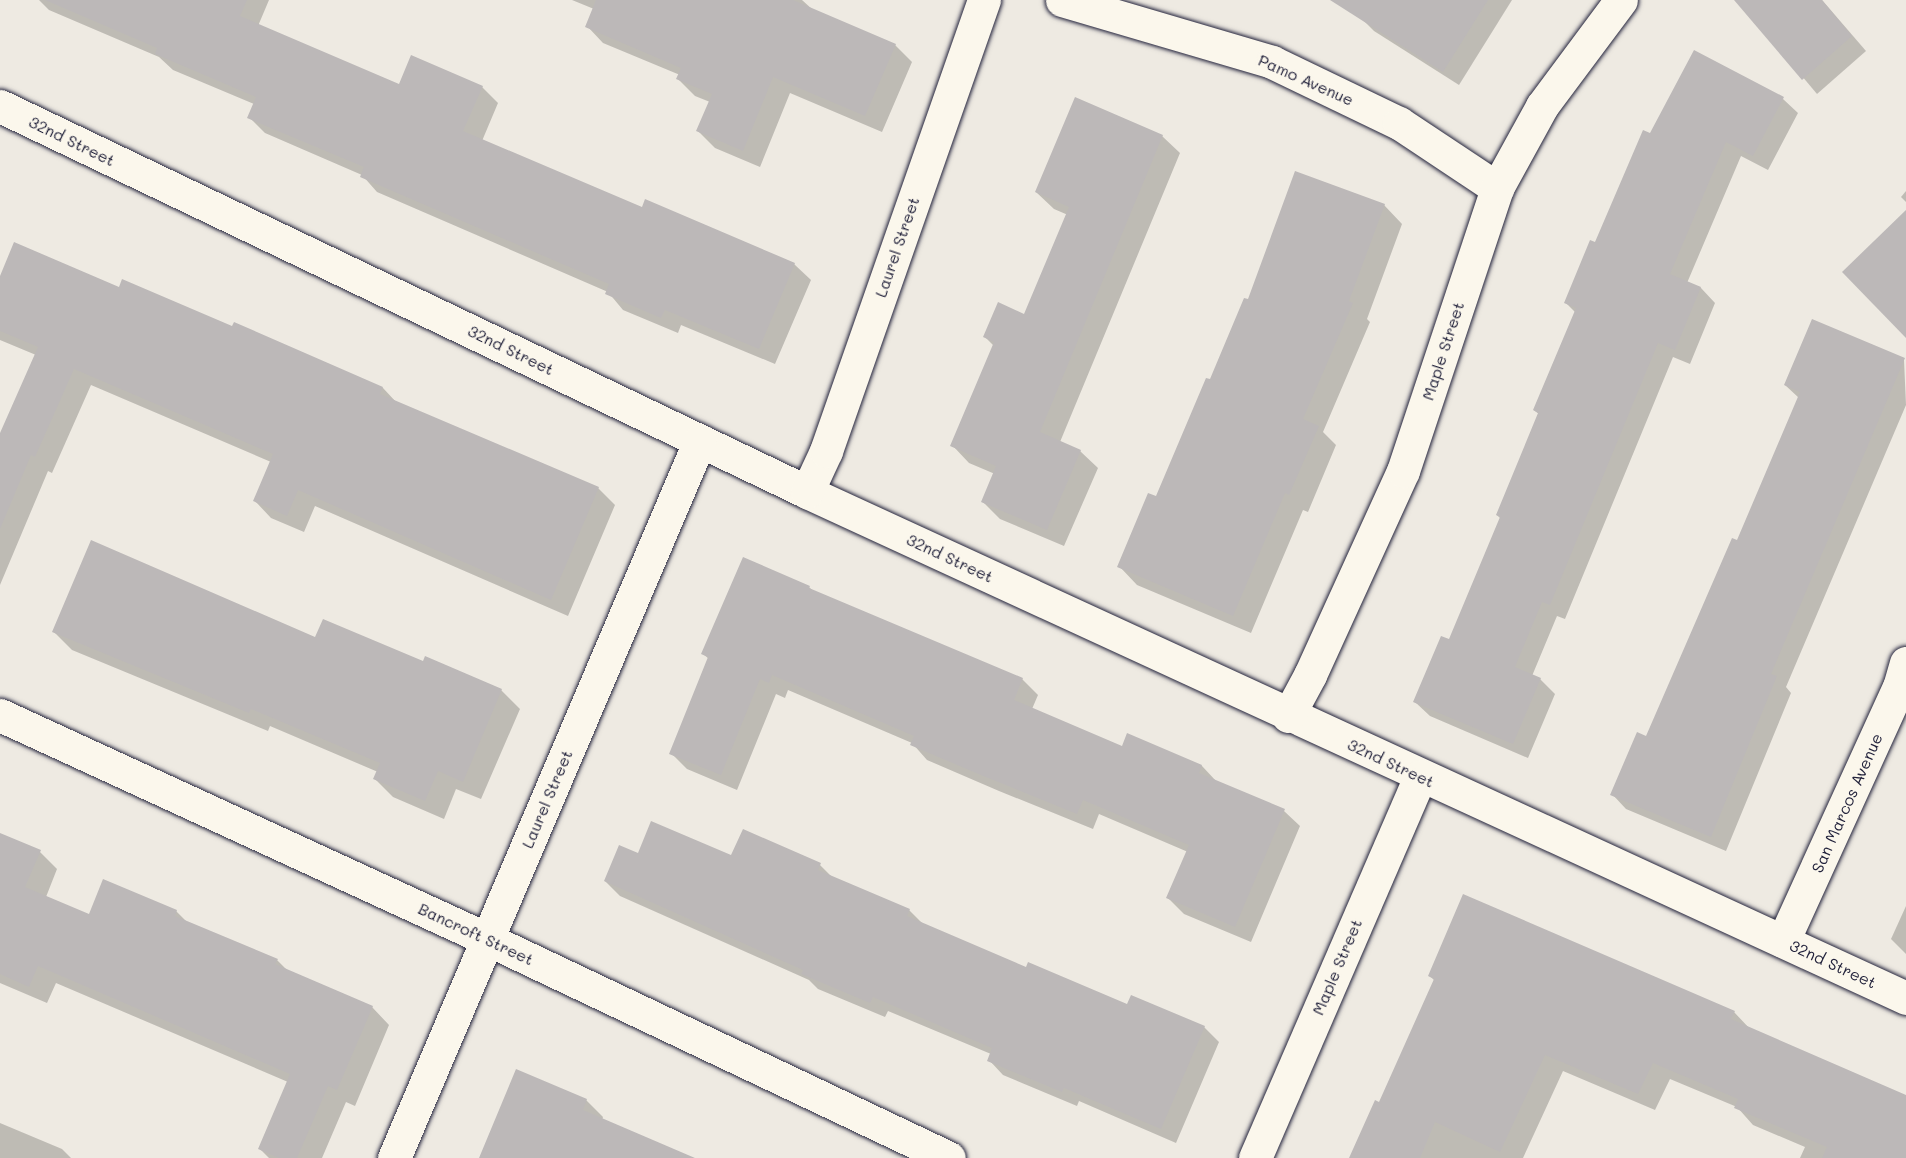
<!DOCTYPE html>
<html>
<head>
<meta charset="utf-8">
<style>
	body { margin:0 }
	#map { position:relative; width:1906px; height:1158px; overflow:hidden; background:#eeeae2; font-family:Mali,sans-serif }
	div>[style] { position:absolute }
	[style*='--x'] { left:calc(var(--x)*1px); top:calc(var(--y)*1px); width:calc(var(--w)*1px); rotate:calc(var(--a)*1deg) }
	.shadow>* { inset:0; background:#0003 }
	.building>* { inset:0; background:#bcb8b8 }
	.roads { filter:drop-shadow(0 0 2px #22223b) drop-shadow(0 0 2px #22223b) }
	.minor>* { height:33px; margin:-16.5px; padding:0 16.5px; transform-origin:16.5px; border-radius:16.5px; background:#fbf7ec }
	span { translate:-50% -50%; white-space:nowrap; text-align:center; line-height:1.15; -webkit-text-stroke:4.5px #fbf7ec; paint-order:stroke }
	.street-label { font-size:16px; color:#22223b }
</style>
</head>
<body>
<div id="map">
	<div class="shadow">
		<i style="clip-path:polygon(39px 0,269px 0,258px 26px,400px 86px,482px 87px,498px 103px,482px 141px,643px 209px,646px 201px,794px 264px,811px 280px,775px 364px,681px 325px,678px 333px,623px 310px,608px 292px,377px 192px,362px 175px,265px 133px,249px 117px,254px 104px,173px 70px,159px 57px,49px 10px)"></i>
		<i style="clip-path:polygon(572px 0,802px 0,813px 10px,895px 45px,912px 62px,882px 132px,790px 93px,760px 167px,715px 148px,698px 131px,710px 102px,695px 96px,678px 79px,680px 75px,603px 43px,587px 26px,594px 9px)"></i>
		<i style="clip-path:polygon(1369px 0,1512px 0,1459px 85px,1374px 31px,1359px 16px)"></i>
		<i style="clip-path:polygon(1738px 0,1822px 0,1866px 51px,1817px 94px)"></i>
		<i style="clip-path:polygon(1783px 99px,1798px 113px,1768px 170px,1741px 156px,1687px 283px,1701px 288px,1715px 303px,1690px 364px,1673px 357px,1565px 619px,1557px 616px,1532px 676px,1540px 679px,1555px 694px,1528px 758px,1430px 716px,1415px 702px,1450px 641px,1501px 519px,1497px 515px,1539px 414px,1534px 410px,1576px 313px,1565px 302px,1650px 135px)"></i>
		<i style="clip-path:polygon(1162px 136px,1180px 153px,1060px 442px,1080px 451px,1098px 468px,1064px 546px,1000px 519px,983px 502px,995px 474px,969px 463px,952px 445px,994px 346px,985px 337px,1025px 316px,1068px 215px,1054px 209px,1036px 192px)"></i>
		<i style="clip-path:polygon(1906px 191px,1906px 202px,1901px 197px)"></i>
		<i style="clip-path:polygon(1384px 205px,1402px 224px,1367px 319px,1370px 322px,1323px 432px,1336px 445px,1308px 512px,1303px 510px,1251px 633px,1137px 585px,1119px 566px,1157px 498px,1249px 301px)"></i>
		<i style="clip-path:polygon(0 280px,120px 289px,233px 328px,235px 324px,383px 388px,397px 403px,598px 488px,615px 505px,568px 616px,315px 506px,304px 532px,271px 518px,255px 501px,271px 462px,91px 385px,52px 473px,48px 471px,0 585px,0 436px,36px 355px,0 340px)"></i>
		<i style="clip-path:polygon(1904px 360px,1906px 405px,1786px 687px,1791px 693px,1726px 851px,1626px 809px,1612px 794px,1647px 738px,1738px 542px,1799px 398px,1785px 385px)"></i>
		<i style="clip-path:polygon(809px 587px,815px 593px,1022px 679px,1038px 695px,1032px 709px,1123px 748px,1128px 735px,1202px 766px,1217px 782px,1284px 811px,1300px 826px,1251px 942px,1184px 914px,1168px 898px,1188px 852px,1099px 814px,1093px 829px,999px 791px,927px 760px,912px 743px,788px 690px,785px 698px,776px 694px,737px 790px,687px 769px,671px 753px,709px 659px,703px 654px)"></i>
		<i style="clip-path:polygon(54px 632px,316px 639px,424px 663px,501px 690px,520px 709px,481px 799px,456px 789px,444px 819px,393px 797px,375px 779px,378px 772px,270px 726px,268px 731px,72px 650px)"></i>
		<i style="clip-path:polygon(0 834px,40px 852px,57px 869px,46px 897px,89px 916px,176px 911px,187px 922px,277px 960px,288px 971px,372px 1007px,389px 1025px,355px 1106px,346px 1102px,322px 1158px,269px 1158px,260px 1149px,288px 1082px,56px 983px,47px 1003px,0 983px)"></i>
		<i style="clip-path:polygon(639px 855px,732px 857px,820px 865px,833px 878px,909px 910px,925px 926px,1027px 969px,1128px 1006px,1204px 1027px,1219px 1042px,1176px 1143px,1079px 1101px,1077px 1106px,1003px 1075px,989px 1060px,991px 1054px,888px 1011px,885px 1017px,818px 989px,809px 980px,620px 896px,605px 881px)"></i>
		<i style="clip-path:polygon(1906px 906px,1906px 954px,1891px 939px)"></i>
		<i style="clip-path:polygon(1430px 976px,1734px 1012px,1751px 1030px,1906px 1097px,1906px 1158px,1800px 1158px,1805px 1147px,1753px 1125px,1737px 1107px,1670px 1079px,1655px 1110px,1563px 1071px,1523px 1158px,1351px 1158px,1380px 1104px,1435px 981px)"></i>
		<i style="clip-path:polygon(586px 1100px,603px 1117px,602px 1120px,689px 1158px,480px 1158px)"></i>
		<i style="clip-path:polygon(0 1123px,62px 1149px,71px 1158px,0 1158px)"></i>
	</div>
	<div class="building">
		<i style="clip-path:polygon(45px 0,247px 0,240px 16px,399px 84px,411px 55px,483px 86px,463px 131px,642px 207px,645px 199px,795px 263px,759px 349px,665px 310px,661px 318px,605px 294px,609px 284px,360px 177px,364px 167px,247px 118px,256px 97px,155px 54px,157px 48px)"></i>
		<i style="clip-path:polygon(596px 0,793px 0,896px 44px,865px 116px,773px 77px,743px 151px,696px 131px,712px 94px,676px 79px,681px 68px,585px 27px)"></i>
		<i style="clip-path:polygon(1330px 0,1488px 0,1443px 72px)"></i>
		<i style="clip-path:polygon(1734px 0,1822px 0,1852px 36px,1802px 80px)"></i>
		<i style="clip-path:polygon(1694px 50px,1784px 97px,1753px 156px,1726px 142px,1670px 274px,1701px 287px,1675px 350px,1658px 343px,1550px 605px,1542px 602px,1515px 667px,1541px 678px,1513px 744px,1413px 702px,1441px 636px,1449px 639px,1500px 517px,1496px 515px,1538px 413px,1533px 410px,1576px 308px,1564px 303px,1590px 240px,1595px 242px,1643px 130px,1650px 133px)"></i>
		<i style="clip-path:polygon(1075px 97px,1163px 135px,1040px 432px,1081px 450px,1047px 530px,981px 502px,996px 466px,950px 446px,994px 342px,983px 337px,998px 302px,1024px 314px,1069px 207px,1035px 192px)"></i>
		<i style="clip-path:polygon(1295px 171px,1385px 204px,1349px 301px,1353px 303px,1303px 419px,1319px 426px,1289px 495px,1285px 493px,1233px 616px,1117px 567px,1148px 493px,1156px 496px,1206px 378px,1210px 379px,1244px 298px,1248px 299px)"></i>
		<i style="clip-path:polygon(1906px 210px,1906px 338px,1842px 272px)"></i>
		<i style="clip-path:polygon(14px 242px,119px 287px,122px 279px,232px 326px,234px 322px,383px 387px,380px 394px,599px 487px,551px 600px,298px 490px,287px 516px,253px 501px,273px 454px,74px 369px,35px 457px,31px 455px,0 529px,0 433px,38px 347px,0 331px,0 276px)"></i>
		<i style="clip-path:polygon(1812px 319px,1905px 358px,1771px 674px,1777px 676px,1711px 837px,1610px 795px,1637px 732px,1646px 736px,1732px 538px,1737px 540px,1800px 392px,1784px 385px)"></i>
		<i style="clip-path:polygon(91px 540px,315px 637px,323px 619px,423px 661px,425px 656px,502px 689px,463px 782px,438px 771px,425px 801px,373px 779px,380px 763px,251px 709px,249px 713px,52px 632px)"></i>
		<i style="clip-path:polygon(743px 557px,810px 586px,809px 588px,1023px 678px,1014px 700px,1122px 746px,1127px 733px,1202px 765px,1199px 773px,1285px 809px,1235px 927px,1166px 898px,1189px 845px,1083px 800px,1077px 814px,981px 775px,910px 745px,914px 736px,772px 675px,769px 683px,760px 679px,721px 775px,669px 754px,708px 657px,701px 654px)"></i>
		<i style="clip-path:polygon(651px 821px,731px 855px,743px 829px,821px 863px,818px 870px,910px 909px,907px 916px,1026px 967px,1028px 962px,1127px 1004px,1131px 995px,1205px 1026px,1161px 1129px,1064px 1088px,1062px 1092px,987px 1061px,992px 1048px,873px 997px,870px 1003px,801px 974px,803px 970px,604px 881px,619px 845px,638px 853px)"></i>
		<i style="clip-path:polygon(0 833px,41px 850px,25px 887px,89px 914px,103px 879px,177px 910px,175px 916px,278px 959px,275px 964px,373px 1006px,337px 1090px,328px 1086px,297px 1158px,279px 1158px,258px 1149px,290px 1074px,38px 966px,29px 987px,0 974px)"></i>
		<i style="clip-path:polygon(1463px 894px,1735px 1011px,1731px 1019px,1906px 1095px,1906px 1158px,1822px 1158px,1827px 1147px,1734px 1108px,1738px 1099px,1653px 1063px,1638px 1094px,1545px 1055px,1500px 1152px,1435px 1122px,1420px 1158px,1349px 1158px,1375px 1100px,1379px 1102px,1434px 979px,1428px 976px)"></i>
		<i style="clip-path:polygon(516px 1069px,587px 1099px,583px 1110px,695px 1158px,479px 1158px)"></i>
	</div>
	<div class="roads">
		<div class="minor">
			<i style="--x:1062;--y:0;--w:219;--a:16.4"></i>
			<i style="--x:1272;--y:62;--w:141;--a:25.7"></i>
			<i style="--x:1399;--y:123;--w:118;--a:33.6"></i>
			<i style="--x:0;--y:106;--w:895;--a:25.56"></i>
			<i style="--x:807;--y:492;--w:1210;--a:24.72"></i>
			<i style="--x:807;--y:492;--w:45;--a:-65.1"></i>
			<i style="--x:826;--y:451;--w:478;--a:-70.7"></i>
			<i style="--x:0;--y:715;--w:536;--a:24.7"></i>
			<i style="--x:487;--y:939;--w:511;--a:25.36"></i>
			<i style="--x:1288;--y:716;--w:47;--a:-61.8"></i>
			<i style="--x:1310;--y:675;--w:224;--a:-65.5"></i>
			<i style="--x:1403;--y:471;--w:298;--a:-71.6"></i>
			<i style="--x:1497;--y:188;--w:94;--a:-61.2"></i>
			<i style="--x:1542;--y:106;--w:132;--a:-53.3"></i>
			<i style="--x:1783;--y:941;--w:279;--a:-65.5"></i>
			<i style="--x:1899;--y:687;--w:25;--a:-74"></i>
			<i style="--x:394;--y:1158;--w:780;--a:-66.92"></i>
			<i style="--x:1255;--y:1158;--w:416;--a:-66.6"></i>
		</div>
	</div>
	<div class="street-label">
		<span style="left:1306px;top:80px;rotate:24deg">Pamo Avenue</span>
		<span style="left:72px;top:141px;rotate:26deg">32nd Street</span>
		<span style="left:897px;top:247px;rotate:-71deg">Laurel Street</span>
		<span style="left:511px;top:350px;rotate:26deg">32nd Street</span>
		<span style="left:1443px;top:351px;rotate:-72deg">Maple Street</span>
		<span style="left:950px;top:558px;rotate:25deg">32nd Street</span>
		<span style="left:1391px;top:763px;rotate:25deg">32nd Street</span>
		<span style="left:547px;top:799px;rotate:-67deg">Laurel Street</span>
		<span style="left:1847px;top:803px;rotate:-66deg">San Marcos Avenue</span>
		<span style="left:476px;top:934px;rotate:25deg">Bancroft Street</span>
		<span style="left:1833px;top:964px;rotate:25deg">32nd Street</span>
		<span style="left:1337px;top:967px;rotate:-67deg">Maple Street</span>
	</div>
</div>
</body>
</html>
